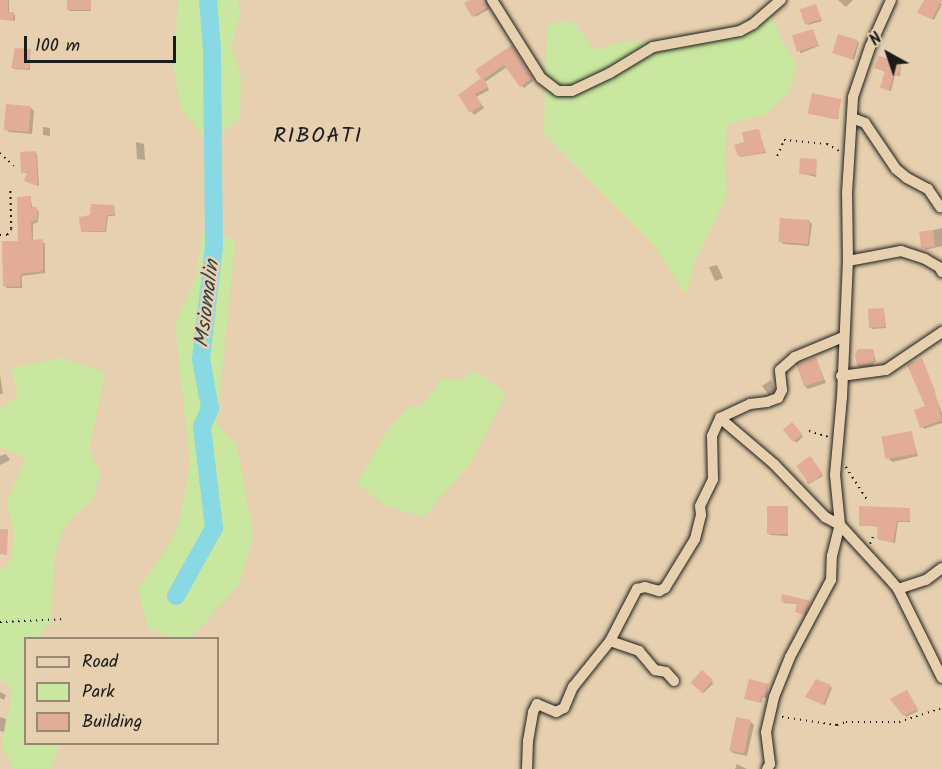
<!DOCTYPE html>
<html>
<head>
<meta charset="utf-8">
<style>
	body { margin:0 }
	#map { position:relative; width:942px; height:769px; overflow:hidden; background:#e6d0af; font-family:Kalam,sans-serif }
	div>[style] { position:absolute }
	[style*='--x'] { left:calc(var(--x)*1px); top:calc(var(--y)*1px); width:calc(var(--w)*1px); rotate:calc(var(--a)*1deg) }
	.green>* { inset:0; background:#c9e79e }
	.shadow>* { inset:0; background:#0003; transform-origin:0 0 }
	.river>* { height:18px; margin:-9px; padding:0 9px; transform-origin:9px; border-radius:9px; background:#89d9e4 }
	.building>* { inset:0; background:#e2ac97; transform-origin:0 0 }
	.path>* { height:1.5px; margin-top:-0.75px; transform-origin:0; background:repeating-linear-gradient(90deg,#1c1c1c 0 1.5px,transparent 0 6px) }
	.roads { filter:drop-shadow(0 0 2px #1c1c1c) drop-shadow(0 0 2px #1c1c1c) }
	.minor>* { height:10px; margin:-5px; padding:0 5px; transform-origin:5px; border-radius:5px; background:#e6d0af }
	span { translate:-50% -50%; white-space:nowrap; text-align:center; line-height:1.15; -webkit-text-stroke:5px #e6d0af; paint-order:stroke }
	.water-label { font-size:21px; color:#324244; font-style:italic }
	.quarter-label { font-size:22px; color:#1c1c1c; letter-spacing:1.5px }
	.legend { position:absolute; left:24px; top:637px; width:195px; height:108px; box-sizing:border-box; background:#e6d0af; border:2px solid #958874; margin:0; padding:8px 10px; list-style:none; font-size:18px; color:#1c1c1c }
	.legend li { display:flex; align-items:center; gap:12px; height:30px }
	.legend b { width:30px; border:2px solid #958874 }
	.north { position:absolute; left:858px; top:24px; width:60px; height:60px; -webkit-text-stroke:4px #e6d0af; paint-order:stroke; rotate:320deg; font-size:16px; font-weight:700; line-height:24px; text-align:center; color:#1c1c1c }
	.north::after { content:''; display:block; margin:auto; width:21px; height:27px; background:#1c1c1c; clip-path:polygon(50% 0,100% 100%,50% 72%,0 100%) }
	.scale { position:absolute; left:24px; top:36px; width:152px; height:27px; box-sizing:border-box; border:3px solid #1c1c1c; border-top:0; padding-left:8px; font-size:18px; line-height:21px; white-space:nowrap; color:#1c1c1c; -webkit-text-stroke:4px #e6d0af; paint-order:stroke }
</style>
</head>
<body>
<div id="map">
	<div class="green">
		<i style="clip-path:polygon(178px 0,238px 0,240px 15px,231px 47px,241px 75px,240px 118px,209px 143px,180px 107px,174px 67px)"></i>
		<i style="clip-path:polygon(767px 5px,783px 43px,796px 64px,789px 92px,767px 114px,727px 124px,725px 157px,727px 195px,695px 261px,686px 295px,655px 247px,544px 133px,547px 23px,573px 22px,595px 50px,625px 41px,686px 44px,744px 22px)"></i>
		<i style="clip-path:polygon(203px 231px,235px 240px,217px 424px,237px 446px,253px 536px,239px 585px,191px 638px,173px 638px,148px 629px,138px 589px,166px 550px,179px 524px,190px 461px,175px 325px,196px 276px)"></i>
		<i style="clip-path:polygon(61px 358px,105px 372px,89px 451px,100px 472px,93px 500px,72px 517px,61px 533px,55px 557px,51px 622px,39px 638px,26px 638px,23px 660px,26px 744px,57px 744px,59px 747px,51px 769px,13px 769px,1px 743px,10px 706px,11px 687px,0 680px,0 571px,10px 561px,15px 534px,6px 503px,26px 458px,0 447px,0 410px,18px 395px,11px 368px)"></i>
		<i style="clip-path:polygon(475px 370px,506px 394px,471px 462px,424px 517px,384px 505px,357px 483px,386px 433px,408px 407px,421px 406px,443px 378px,459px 381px)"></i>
	</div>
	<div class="shadow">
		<i style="clip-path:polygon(0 0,9px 0,9px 13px,15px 15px,15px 21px,0 19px)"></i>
		<i style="left:69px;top:0;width:22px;height:11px"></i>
		<i style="clip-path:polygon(472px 0,487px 0,489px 9px,475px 17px)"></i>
		<i style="clip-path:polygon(838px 0,853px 0,846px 7px)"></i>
		<i style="clip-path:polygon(925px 0,942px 4px,934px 20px,921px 14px)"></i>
		<i style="clip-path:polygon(816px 6px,822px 21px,808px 25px,806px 23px)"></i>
		<i style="left:813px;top:31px;width:16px;height:20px;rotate:68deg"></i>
		<i style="clip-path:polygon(857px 41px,859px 43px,854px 60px,834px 53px)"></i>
		<i style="clip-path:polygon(514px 49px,533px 81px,524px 88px,507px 67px,485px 82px,489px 90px,476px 97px,484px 108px,474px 115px,460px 95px,483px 79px)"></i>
		<i style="clip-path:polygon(30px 51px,30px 70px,14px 69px,13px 67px)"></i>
		<i style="clip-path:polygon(901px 64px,900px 76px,895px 75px,891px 91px,884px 89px,886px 72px,876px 68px)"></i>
		<i style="clip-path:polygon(840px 100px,838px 119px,809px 113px)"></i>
		<i style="clip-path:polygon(31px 108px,34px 111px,32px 134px,9px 132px,6px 129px)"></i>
		<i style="clip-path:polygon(43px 127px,50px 128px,50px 136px,43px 135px)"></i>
		<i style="clip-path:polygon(758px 130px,766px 153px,741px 157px,739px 155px,746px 143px)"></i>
		<i style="clip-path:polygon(136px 142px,144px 144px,145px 160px,137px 159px)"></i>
		<i style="clip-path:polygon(36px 153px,37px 154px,39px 186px,27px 182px,28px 173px,22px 172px)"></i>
		<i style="clip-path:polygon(816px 161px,816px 177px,800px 173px)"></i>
		<i style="clip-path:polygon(30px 198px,33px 209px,39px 211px,38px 222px,33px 224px,33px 241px,45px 243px,45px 273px,22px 276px,22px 288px,7px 288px,5px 286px)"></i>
		<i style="clip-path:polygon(114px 206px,115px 216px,108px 216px,106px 232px,82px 232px,92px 217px)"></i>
		<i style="clip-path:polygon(809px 221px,812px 224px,809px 246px,783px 244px,780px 241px)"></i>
		<i style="clip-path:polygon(942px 228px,942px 246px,925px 250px,920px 233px)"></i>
		<i style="clip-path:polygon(717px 265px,723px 278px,715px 281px,709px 267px)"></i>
		<i style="clip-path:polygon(884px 310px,886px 328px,872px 329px,870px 327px)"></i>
		<i style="clip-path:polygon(873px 350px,876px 362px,873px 362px,873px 366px,860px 367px,858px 366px)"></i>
		<i style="clip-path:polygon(816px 359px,826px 383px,808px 389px,805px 386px)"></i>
		<i style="clip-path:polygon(921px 360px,942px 413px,942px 423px,924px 429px,922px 427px,927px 407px)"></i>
		<i style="clip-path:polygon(0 375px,3px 394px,0 394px)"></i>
		<i style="clip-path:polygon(771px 380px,775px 391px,769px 395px,762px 386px)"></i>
		<i style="left:792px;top:424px;width:17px;height:9px;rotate:50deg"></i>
		<i style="clip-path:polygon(911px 433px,918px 456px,892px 462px,889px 459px)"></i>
		<i style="clip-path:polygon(6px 454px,10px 460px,0 465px,0 456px)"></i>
		<i style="clip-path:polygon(812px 459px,823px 476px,809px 484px,807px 483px)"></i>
		<i style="clip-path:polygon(788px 507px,788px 536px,770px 535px,768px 533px)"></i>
		<i style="clip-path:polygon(909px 510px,910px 522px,898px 522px,895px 543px,878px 539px,880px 527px,861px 525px)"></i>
		<i style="clip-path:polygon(783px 595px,810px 603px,806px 615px,796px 612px,798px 604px,784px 603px)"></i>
		<i style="left:702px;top:672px;width:16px;height:14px;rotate:45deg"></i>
		<i style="clip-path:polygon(768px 686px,767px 698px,763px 697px,761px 703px,746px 698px)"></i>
		<i style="clip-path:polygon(830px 686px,832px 688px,825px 705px,807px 697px)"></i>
		<i style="clip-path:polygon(0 692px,6px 695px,4px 700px,0 698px)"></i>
		<i style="clip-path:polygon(908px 693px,918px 711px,906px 717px,892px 700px)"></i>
		<i style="clip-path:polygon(0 717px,6px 719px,4px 732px,0 731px)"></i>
		<i style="clip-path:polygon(751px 722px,754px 725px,747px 756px,733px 753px,730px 750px)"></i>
		<i style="clip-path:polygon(737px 764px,747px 769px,735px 769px)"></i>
	</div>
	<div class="river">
		<i style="--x:176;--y:596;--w:78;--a:-60.8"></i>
		<i style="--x:214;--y:528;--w:102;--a:-96.8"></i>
		<i style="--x:202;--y:427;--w:21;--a:-67"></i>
		<i style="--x:210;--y:408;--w:50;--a:-100.4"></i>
		<i style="--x:201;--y:359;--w:113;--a:-83.4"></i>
		<i style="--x:214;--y:247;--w:197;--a:-90.6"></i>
		<i style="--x:212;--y:50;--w:50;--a:-94.6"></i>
	</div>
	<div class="building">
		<i style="clip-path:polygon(0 0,8px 0,8px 12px,14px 12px,13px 20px,0 19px)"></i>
		<i style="left:67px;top:0;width:24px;height:10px"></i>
		<i style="clip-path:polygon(469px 0,485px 0,488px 7px,472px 17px,464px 3px)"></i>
		<i style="clip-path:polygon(924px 0,942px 0,932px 19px,917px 13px)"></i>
		<i style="left:816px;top:4px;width:16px;height:17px;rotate:72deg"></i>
		<i style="left:813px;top:29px;width:17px;height:22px;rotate:73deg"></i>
		<i style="left:838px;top:34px;width:21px;height:20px;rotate:17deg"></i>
		<i style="clip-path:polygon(512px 45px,532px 78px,520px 87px,504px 65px,484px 79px,488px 87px,475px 94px,482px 105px,470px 113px,458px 95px,481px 78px,475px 70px)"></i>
		<i style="clip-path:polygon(15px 48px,31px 49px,29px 69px,11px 68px)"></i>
		<i style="clip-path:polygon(879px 56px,902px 62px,898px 75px,894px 74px,889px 90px,880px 88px,885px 71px,874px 68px)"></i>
		<i style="left:812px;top:93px;width:30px;height:21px;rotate:12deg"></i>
		<i style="left:6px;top:104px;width:25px;height:26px;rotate:5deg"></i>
		<i style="clip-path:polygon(759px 129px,765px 152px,748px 156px,738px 156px,734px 145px,744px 142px,742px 132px)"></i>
		<i style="clip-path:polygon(36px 151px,38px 186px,24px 181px,27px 172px,21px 173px,20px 152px)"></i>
		<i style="left:800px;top:158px;width:17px;height:16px;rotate:3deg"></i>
		<i style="clip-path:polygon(31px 196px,31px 207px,37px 207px,37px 220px,31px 222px,32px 240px,43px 239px,43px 271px,21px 274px,20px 287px,3px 286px,2px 241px,18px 241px,17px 197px)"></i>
		<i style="clip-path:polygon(91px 204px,114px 205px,114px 215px,107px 215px,105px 231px,81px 232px,79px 217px,90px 215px)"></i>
		<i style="left:780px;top:218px;width:30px;height:24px;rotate:4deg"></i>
		<i style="left:933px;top:230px;width:17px;height:14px;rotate:83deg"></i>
		<i style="left:884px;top:308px;width:19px;height:16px;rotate:87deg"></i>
		<i style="clip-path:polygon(858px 349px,874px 349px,874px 361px,871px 361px,872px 364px,857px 366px,855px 354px)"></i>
		<i style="left:816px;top:357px;width:24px;height:21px;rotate:71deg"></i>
		<i style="clip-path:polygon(922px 358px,934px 388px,942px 420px,920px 428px,914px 410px,925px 406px,907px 365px)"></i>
		<i style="left:792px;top:422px;width:16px;height:12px;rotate:50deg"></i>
		<i style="left:912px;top:431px;width:23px;height:31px;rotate:80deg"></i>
		<i style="left:810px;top:456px;width:22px;height:17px;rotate:54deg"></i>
		<i style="left:767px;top:506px;width:21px;height:28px"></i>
		<i style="clip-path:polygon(859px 506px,910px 508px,909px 521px,897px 521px,893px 542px,877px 539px,878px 526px,859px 526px)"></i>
		<i style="clip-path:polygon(0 529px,8px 529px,7px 555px,0 554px)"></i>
		<i style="clip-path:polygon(782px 594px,811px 601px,804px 615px,795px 612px,797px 603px,781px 602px)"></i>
		<i style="left:702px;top:670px;width:15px;height:17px;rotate:42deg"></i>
		<i style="clip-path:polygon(749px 679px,769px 684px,765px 697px,761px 696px,760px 702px,744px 699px)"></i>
		<i style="clip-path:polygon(816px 679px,831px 685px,823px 705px,805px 697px)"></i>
		<i style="clip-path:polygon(907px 690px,918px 709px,903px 716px,890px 699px)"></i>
		<i style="left:736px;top:717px;width:15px;height:34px;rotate:11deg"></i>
	</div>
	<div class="path">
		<i style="--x:0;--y:153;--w:19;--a:43"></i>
		<i style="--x:777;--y:156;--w:17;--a:-66"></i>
		<i style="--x:784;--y:140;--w:43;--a:5.3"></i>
		<i style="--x:827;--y:144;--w:14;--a:30"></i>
		<i style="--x:0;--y:235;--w:7;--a:0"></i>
		<i style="--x:7;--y:235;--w:7;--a:-56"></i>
		<i style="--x:11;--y:229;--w:41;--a:-91.4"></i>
		<i style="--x:809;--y:431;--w:21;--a:17"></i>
		<i style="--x:846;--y:467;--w:40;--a:57.1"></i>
		<i style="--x:870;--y:544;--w:9;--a:-69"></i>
		<i style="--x:0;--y:622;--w:65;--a:-2.6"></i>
		<i style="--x:782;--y:717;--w:56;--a:8.3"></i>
		<i style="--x:837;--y:725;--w:9;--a:-18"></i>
		<i style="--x:846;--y:722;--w:53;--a:0"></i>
		<i style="--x:899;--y:722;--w:45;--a:-18"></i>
	</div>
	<div class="roads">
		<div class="minor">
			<i style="--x:492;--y:0;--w:92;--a:57.9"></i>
			<i style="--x:541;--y:78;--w:21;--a:37"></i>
			<i style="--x:558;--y:91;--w:14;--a:0"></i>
			<i style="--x:572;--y:91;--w:42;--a:-25.3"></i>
			<i style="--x:610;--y:73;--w:50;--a:-31.2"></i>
			<i style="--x:653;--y:47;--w:88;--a:-10.4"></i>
			<i style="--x:740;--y:31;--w:15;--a:-28"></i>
			<i style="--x:753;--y:24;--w:37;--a:-41"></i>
			<i style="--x:852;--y:118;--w:14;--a:21"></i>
			<i style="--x:865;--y:123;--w:55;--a:56"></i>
			<i style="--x:896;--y:169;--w:14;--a:39"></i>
			<i style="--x:907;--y:178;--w:24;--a:28"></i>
			<i style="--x:928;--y:189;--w:22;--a:56"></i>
			<i style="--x:848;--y:261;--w:54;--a:-10.7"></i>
			<i style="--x:901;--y:251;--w:25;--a:18"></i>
			<i style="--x:925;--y:259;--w:16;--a:30"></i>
			<i style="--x:939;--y:267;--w:6;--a:59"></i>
			<i style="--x:841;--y:376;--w:45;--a:-7.6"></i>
			<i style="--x:886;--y:370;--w:68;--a:-34.2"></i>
			<i style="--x:720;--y:418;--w:71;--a:40.4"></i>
			<i style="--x:774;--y:464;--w:74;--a:46.1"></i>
			<i style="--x:825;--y:517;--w:17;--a:28"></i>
			<i style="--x:840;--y:525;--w:68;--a:47.4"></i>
			<i style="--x:886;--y:575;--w:18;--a:49"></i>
			<i style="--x:898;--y:589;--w:99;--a:63.7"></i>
			<i style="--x:898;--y:589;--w:29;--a:-18"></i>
			<i style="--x:926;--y:580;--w:20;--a:-37"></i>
			<i style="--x:610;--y:641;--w:31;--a:19"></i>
			<i style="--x:639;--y:651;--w:25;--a:50"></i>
			<i style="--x:655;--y:670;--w:11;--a:10"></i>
			<i style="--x:666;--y:672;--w:12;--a:48"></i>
			<i style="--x:527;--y:769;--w:28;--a:-88"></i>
			<i style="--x:528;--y:741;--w:29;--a:-80"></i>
			<i style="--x:533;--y:712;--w:9;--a:-63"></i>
			<i style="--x:537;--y:704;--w:21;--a:23"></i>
			<i style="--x:556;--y:712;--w:9;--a:-27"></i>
			<i style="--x:564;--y:708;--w:23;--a:-67"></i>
			<i style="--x:573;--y:687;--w:59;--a:-51.2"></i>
			<i style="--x:610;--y:641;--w:59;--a:-62.6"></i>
			<i style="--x:637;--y:589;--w:8;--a:-14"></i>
			<i style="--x:645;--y:587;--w:15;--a:16"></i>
			<i style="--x:659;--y:591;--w:7;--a:-27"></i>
			<i style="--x:665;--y:588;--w:57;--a:-58.5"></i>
			<i style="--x:695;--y:539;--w:25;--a:-76"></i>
			<i style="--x:701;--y:515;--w:9;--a:-96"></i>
			<i style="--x:700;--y:506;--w:30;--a:-64"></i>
			<i style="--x:713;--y:479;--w:43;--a:-91.3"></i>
			<i style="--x:712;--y:436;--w:20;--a:-66"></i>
			<i style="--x:720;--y:418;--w:33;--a:-25"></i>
			<i style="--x:750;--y:404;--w:17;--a:-7"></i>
			<i style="--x:767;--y:402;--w:12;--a:-20"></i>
			<i style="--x:778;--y:398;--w:9;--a:-63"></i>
			<i style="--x:782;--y:390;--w:20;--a:-96"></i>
			<i style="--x:780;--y:370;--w:20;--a:-41"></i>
			<i style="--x:795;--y:357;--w:52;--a:-22.6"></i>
			<i style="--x:767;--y:769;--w:6;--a:-59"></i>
			<i style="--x:770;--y:764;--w:32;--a:-97"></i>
			<i style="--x:766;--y:732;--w:36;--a:-77"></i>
			<i style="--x:774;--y:697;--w:43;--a:-68.2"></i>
			<i style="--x:790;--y:657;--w:87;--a:-62"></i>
			<i style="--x:831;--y:580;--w:24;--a:-88"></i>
			<i style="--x:832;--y:556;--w:32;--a:-76"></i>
			<i style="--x:840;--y:525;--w:50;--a:-95.7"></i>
			<i style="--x:835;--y:475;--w:78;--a:-84.9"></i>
			<i style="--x:842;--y:397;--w:136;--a:-87.5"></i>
			<i style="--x:848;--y:261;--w:68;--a:-90.8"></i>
			<i style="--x:847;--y:193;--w:96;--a:-86.4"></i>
			<i style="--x:853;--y:97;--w:53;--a:-71.2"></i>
			<i style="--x:870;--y:47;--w:51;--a:-65.9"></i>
		</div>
	</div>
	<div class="water-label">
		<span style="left:208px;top:304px;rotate:-83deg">Msiomalin</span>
	</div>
	<div class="quarter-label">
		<span style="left:318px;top:137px">RIBOATI</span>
	</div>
	<ul class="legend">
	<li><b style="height:8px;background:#e6d0af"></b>Road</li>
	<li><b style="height:16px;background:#c9e79e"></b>Park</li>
	<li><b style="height:16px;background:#e2ac97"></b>Building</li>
	</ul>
	<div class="north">N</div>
	<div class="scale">100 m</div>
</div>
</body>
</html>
